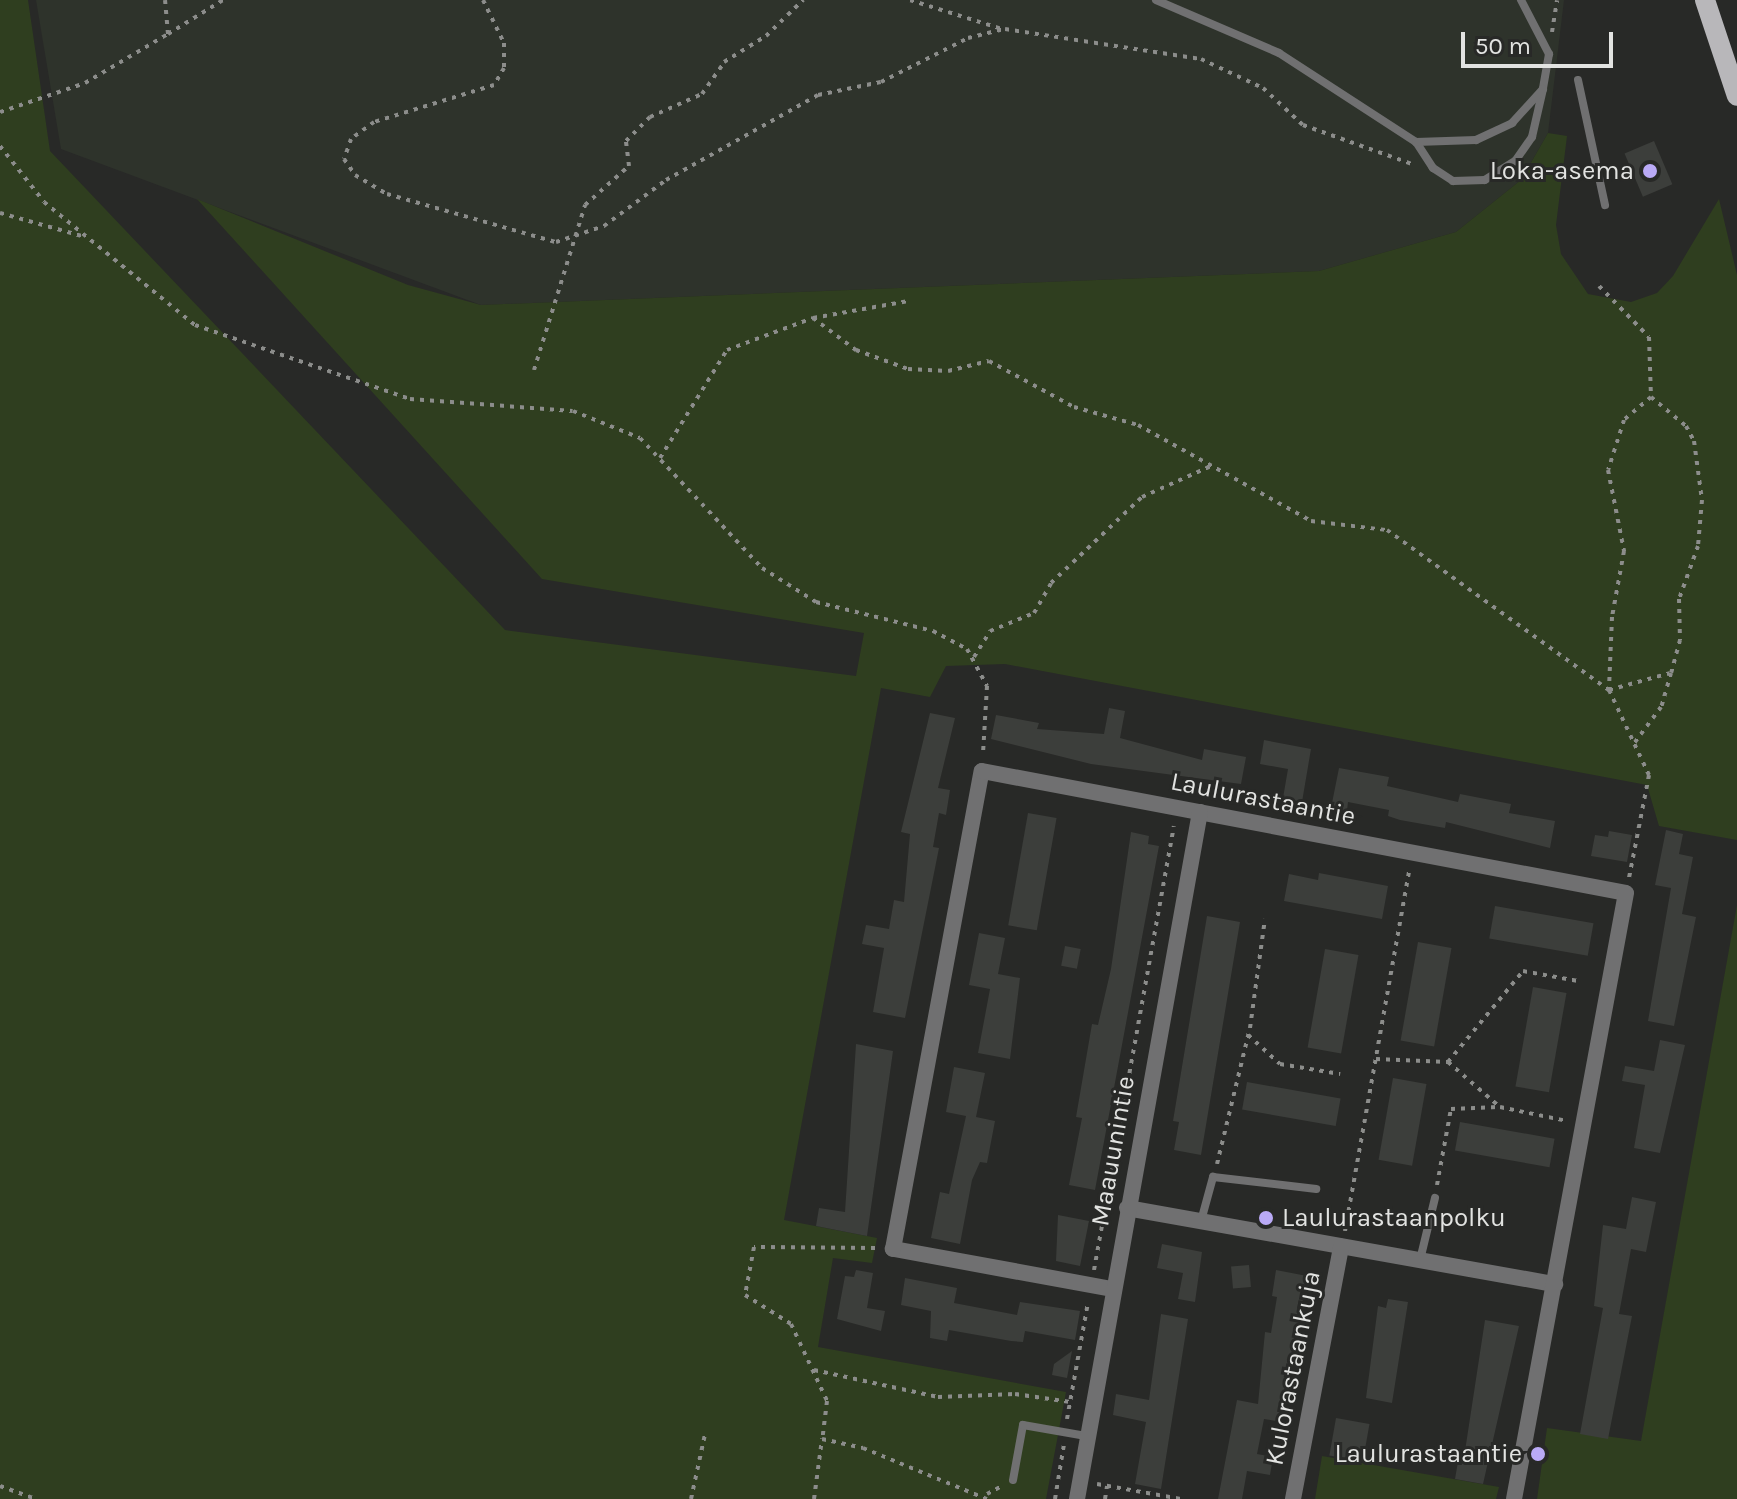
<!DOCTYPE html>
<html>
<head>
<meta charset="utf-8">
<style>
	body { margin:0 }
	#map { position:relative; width:1737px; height:1499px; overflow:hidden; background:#282927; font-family:Karla,sans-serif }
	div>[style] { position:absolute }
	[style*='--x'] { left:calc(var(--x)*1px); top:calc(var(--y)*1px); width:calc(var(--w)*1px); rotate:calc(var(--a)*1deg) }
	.built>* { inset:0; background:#2e332b }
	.green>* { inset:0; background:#2f3e1f }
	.building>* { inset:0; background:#3c3e3b; transform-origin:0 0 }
	.path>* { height:4px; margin-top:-2px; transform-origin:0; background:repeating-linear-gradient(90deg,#8c8d8b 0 4px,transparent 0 10px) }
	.lane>* { height:8px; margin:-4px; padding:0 4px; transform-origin:4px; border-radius:4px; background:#707071 }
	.street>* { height:16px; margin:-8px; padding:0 8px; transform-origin:8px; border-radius:8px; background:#707071 }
	.primary>* { height:20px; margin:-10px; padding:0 10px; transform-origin:10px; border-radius:10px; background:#b8b7ba }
	.dots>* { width:22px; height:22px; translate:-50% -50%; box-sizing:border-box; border:4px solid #282927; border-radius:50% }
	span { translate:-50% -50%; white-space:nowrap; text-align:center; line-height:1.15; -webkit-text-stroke:6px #282927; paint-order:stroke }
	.poi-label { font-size:26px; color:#e2e3e1 }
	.right { translate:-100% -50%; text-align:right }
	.left { translate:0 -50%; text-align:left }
	.street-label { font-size:26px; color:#e2e3e1 }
	.scale { position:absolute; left:1461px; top:32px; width:152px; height:36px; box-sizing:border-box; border:4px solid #e2e3e1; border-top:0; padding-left:10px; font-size:24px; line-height:28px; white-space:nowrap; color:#e2e3e1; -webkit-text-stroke:6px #282927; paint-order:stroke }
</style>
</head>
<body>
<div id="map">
	<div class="built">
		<i style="clip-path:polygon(36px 0,1564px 0,1548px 133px,1521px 180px,1456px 232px,1319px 271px,481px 305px,61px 149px)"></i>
	</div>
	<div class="green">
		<i style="clip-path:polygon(0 0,28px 0,50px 151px,505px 630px,856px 676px,864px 633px,542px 579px,197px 199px,408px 285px,481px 305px,1319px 271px,1456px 232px,1521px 180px,1548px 133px,1567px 136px,1556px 225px,1561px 254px,1588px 294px,1631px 302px,1657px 293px,1673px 276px,1719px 199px,1737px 275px,1737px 840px,1659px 826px,1647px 785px,1005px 664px,946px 666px,930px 697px,881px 688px,784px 1220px,877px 1238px,872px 1263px,833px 1258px,818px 1347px,1066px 1392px,1046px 1499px,0 1499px)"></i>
		<i style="clip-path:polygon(1737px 905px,1737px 1499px,1537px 1499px,1547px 1428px,1641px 1441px)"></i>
		<i style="clip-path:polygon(1322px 1456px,1499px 1487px,1496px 1499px,1315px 1499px)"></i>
	</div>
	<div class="building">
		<i style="left:1654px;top:141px;width:47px;height:32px;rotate:67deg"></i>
		<i style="clip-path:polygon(1109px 708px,1125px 711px,1120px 738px,1202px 760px,1204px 749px,1246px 757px,1241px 784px,1091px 764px,991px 739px,996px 715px,1039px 723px,1037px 729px,1104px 734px)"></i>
		<i style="clip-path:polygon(930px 713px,955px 718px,938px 788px,950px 790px,946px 815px,939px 813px,933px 847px,939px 848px,905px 1018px,873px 1012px,884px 948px,862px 944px,866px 925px,889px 929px,894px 900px,904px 902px,910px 834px,901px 832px)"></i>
		<i style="clip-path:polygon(1264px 740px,1311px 749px,1302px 802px,1283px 798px,1288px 769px,1260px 764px)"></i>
		<i style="clip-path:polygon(1339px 768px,1389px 777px,1387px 786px,1458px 802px,1460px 794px,1511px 804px,1509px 813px,1555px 821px,1550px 848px,1446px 822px,1445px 828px,1400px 820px,1388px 816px,1389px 810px,1348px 802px,1347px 811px,1331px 808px)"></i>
		<i style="left:1028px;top:813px;width:29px;height:114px;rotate:10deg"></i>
		<i style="clip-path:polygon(1666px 830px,1683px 834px,1679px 854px,1693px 857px,1682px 914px,1696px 917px,1674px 1026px,1648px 1021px,1671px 888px,1655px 885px)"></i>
		<i style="clip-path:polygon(1609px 831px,1632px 835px,1627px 862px,1591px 856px,1595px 835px,1608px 837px)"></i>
		<i style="clip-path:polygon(1131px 832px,1149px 836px,1148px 844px,1159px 846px,1095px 1190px,1069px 1185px,1082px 1118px,1076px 1117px,1092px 1024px,1098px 1025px,1111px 969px)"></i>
		<i style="clip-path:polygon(1319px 873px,1388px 886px,1382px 919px,1284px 901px,1289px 874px,1318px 880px)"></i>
		<i style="left:1495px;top:906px;width:100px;height:33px;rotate:10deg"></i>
		<i style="clip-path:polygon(1207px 916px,1240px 922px,1201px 1155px,1174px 1150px,1179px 1122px,1173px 1121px)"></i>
		<i style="clip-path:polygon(979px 933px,1005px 938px,998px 974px,1020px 978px,1010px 1059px,978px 1053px,990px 989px,969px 985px)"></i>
		<i style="left:1418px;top:942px;width:34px;height:100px;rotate:10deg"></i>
		<i style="left:1065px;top:946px;width:16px;height:20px;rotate:11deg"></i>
		<i style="left:1325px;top:949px;width:34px;height:100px;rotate:10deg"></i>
		<i style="left:1533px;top:987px;width:34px;height:101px;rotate:10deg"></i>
		<i style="clip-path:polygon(1660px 1040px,1685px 1045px,1660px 1153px,1634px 1148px,1645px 1085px,1622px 1081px,1625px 1066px,1654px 1071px)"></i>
		<i style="clip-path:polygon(856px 1044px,893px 1051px,867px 1236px,816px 1226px,819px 1208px,845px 1212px)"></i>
		<i style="clip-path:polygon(954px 1067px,985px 1073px,976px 1117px,995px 1121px,987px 1163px,980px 1162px,972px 1180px,960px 1244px,931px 1238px,940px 1192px,949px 1194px,966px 1116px,946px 1112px)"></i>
		<i style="left:1393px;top:1078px;width:34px;height:83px;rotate:10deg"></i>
		<i style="left:1247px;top:1082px;width:95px;height:28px;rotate:10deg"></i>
		<i style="left:1460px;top:1122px;width:96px;height:29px;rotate:10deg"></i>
		<i style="clip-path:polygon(1632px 1197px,1656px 1202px,1646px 1252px,1631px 1249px,1619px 1314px,1632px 1316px,1608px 1439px,1580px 1434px,1603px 1308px,1594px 1306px,1603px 1225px,1626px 1229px)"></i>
		<i style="clip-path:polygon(1058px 1215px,1089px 1221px,1080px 1266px,1056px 1261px)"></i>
		<i style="clip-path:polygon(1162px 1244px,1202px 1252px,1195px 1302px,1178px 1299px,1183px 1273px,1157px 1268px)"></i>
		<i style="left:1249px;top:1265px;width:22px;height:18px;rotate:85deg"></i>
		<i style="clip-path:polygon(856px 1270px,873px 1273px,867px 1308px,885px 1311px,881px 1331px,837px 1319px,845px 1276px,854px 1277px)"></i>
		<i style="clip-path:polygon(1276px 1270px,1307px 1276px,1282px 1422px,1264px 1419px,1257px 1454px,1273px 1457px,1270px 1475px,1247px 1471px,1242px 1499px,1218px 1499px,1237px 1400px,1258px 1404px,1265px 1332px,1271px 1333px,1277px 1297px,1272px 1296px)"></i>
		<i style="clip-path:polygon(905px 1278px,957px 1288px,954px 1303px,1017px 1315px,1020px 1302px,1080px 1311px,1075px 1340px,1025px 1331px,1023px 1342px,1011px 1341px,949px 1330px,947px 1341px,930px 1338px,931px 1311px,901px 1305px)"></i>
		<i style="clip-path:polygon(1388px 1299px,1408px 1302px,1392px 1403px,1366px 1398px,1378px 1306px,1386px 1308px)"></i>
		<i style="clip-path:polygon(1161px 1314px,1188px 1319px,1161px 1489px,1135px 1484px,1146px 1422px,1113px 1415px,1116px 1394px,1149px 1400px)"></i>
		<i style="clip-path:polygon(1485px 1320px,1519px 1326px,1483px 1484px,1455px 1479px,1460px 1450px,1465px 1451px)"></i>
		<i style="clip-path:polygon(1072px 1351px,1067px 1378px,1052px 1375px,1054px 1364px)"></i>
		<i style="left:1336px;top:1418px;width:34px;height:38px;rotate:10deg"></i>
	</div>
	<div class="path">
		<i style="--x:483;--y:0;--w:48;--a:64"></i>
		<i style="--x:504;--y:43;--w:25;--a:90"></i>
		<i style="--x:504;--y:68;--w:20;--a:120"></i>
		<i style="--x:494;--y:85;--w:126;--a:162.9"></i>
		<i style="--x:374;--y:122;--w:29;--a:144"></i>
		<i style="--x:351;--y:139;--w:21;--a:109"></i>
		<i style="--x:344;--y:159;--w:19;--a:55"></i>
		<i style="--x:355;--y:175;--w:37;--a:31"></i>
		<i style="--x:387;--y:194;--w:176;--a:15.9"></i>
		<i style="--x:556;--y:242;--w:51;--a:-18.4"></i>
		<i style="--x:604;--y:226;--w:77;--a:-36.6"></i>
		<i style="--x:666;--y:180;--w:174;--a:-29.2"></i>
		<i style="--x:818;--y:95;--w:64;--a:-11.7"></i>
		<i style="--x:881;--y:82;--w:97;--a:-26.8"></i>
		<i style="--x:968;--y:38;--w:38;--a:-14"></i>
		<i style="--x:1005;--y:29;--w:198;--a:8.7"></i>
		<i style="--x:1201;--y:59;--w:68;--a:25.1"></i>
		<i style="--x:1263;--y:88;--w:54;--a:42.8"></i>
		<i style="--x:1303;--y:125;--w:119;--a:19.7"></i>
		<i style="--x:910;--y:0;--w:96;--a:17.5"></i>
		<i style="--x:1552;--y:32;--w:32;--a:-81"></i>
		<i style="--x:168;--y:34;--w:65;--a:-31.7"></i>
		<i style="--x:0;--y:112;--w:90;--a:-18.8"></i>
		<i style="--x:85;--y:83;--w:96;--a:-30.6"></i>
		<i style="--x:168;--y:34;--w:34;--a:-95"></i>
		<i style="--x:0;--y:146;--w:71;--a:51.8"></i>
		<i style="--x:44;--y:202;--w:195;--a:39.2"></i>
		<i style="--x:195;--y:325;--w:227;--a:19"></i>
		<i style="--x:410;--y:399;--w:163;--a:4.2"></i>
		<i style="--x:573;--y:411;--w:72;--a:21.9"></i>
		<i style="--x:640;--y:438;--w:178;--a:46.8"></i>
		<i style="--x:762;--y:568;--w:64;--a:32.2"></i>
		<i style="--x:816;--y:602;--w:121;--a:13.9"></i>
		<i style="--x:933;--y:631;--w:38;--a:28"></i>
		<i style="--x:967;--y:649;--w:42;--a:61.6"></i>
		<i style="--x:987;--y:686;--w:68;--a:93.4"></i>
		<i style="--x:0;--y:213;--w:85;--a:15.7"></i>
		<i style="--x:1599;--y:286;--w:71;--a:45.6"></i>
		<i style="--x:1649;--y:337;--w:60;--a:88.1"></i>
		<i style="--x:1651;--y:397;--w:45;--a:39.6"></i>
		<i style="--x:1686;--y:426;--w:17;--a:62"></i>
		<i style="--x:1694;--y:441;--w:60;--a:82.3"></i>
		<i style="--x:1702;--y:500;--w:46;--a:95"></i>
		<i style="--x:1698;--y:546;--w:56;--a:109.7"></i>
		<i style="--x:1679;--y:599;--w:41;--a:88.6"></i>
		<i style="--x:1680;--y:640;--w:34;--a:105"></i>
		<i style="--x:1671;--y:673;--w:35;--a:106"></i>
		<i style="--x:1661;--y:707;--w:44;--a:126.6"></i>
		<i style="--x:813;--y:318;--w:54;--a:36.7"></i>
		<i style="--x:856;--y:350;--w:55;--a:20.1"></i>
		<i style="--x:908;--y:369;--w:40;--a:2.9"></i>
		<i style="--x:948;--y:371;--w:42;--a:-13.7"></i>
		<i style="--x:989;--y:361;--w:97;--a:28.4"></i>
		<i style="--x:1074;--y:407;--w:66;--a:15.7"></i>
		<i style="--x:1138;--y:425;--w:198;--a:29"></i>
		<i style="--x:1311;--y:521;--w:77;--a:6.8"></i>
		<i style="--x:1387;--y:530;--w:274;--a:35.8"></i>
		<i style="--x:1609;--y:690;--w:94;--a:64.8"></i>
		<i style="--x:1649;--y:775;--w:105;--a:101"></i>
		<i style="--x:534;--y:370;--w:173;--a:-72.8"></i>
		<i style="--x:585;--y:205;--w:59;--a:-41.6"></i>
		<i style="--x:629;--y:166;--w:25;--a:-97"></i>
		<i style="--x:626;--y:141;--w:34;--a:-45"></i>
		<i style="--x:650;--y:117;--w:57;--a:-23.9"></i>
		<i style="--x:702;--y:94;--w:39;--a:-55"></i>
		<i style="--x:724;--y:62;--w:49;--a:-31.8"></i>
		<i style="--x:766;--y:36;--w:52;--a:-44.2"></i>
		<i style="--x:1651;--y:397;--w:35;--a:140"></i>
		<i style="--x:1624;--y:420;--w:52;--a:107.7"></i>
		<i style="--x:1608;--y:470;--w:83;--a:78.8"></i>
		<i style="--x:1624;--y:551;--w:67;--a:100.3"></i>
		<i style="--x:1612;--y:617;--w:73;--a:92.4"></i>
		<i style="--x:1609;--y:690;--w:63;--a:-15.6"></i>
		<i style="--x:660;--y:458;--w:127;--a:-58.2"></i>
		<i style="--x:727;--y:350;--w:92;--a:-20.4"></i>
		<i style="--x:813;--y:318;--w:97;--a:-10.1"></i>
		<i style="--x:974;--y:657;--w:31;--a:-58"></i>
		<i style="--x:990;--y:631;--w:48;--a:-22.2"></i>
		<i style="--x:1034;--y:613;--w:34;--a:-60"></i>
		<i style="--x:1051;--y:583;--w:125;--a:-43.4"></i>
		<i style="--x:1142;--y:497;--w:76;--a:-24.2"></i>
		<i style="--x:1248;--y:1035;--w:43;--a:42.2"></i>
		<i style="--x:1280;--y:1064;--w:61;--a:9.5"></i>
		<i style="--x:1376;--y:1059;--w:72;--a:2.4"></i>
		<i style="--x:1448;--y:1062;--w:118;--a:-50.5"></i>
		<i style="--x:1523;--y:971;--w:56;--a:10.3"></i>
		<i style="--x:1448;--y:1062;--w:69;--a:40.9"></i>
		<i style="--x:1500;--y:1107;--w:68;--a:11.8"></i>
		<i style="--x:1217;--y:1164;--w:140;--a:-76.4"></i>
		<i style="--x:1250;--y:1028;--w:110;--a:-82.2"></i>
		<i style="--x:1437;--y:1185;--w:77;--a:-79.6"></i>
		<i style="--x:1451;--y:1109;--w:47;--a:-2.4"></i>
		<i style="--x:1345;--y:1231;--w:367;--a:-79.9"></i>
		<i style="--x:875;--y:1248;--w:121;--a:-179.5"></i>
		<i style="--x:754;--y:1247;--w:49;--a:100.6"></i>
		<i style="--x:745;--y:1295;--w:54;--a:32.2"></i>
		<i style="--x:791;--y:1324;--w:85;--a:64.9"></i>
		<i style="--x:827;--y:1401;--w:38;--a:97"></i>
		<i style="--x:822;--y:1439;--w:42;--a:12.4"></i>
		<i style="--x:863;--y:1448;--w:134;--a:22.4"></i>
		<i style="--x:1094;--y:1270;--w:451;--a:-79.8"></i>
		<i style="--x:814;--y:1370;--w:127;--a:12.3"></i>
		<i style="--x:938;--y:1397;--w:77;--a:-2.2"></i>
		<i style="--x:1015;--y:1394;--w:56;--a:8.3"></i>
		<i style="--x:1067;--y:1419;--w:119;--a:-79.8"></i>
		<i style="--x:1097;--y:1484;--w:85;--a:10.1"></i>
		<i style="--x:0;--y:1486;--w:37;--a:20"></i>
		<i style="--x:987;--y:1494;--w:19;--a:-28"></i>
		<i style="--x:691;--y:1499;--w:66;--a:-77.8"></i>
		<i style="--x:814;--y:1499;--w:61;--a:-82.4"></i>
		<i style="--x:1055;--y:1499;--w:56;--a:-80.7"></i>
		<i style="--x:1105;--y:1499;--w:13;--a:-81"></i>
	</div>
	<div class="lane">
		<i style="--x:1156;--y:0;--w:134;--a:23.3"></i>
		<i style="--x:1279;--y:53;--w:163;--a:33"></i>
		<i style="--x:1521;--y:0;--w:61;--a:62.6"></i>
		<i style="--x:1549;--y:54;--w:36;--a:100"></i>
		<i style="--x:1543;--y:89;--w:49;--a:102.9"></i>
		<i style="--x:1532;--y:137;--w:29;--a:125"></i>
		<i style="--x:1515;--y:161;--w:36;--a:148"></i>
		<i style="--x:1485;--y:180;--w:32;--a:178"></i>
		<i style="--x:1453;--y:181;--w:24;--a:-147"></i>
		<i style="--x:1433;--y:168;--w:31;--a:-123"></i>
		<i style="--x:1416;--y:142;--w:60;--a:-1.9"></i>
		<i style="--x:1476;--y:140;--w:40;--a:-25"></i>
		<i style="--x:1512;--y:123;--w:46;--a:-47.6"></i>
		<i style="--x:1578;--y:80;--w:128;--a:77.8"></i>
		<i style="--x:1201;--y:1221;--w:46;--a:-74.7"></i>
		<i style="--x:1213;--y:1177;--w:104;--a:6.6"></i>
		<i style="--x:1420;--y:1260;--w:64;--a:-76.4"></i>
		<i style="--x:1013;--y:1480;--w:56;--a:-79.7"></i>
		<i style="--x:1023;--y:1425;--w:64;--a:9.9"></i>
	</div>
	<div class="street">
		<i style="--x:1127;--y:1208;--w:435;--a:10.1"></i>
		<i style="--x:1112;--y:1289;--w:223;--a:-169.6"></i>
		<i style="--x:893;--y:1249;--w:486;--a:-79.5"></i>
		<i style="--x:982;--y:771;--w:655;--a:10.73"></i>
		<i style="--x:1626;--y:893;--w:616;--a:100.47"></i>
		<i style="--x:1077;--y:1499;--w:698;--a:-79.85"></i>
		<i style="--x:1293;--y:1499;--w:257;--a:-79.2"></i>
	</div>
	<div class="primary">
		<i style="--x:1705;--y:0;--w:101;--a:71.6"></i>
	</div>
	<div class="dots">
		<i style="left:1650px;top:171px;background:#baaaf6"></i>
		<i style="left:1266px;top:1218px;background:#baaaf6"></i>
		<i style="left:1538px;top:1454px;background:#baaaf6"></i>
	</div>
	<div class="poi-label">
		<span class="right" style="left:1634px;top:171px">Loka-asema</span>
		<span class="left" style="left:1282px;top:1218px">Laulurastaanpolku</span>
		<span class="right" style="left:1522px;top:1454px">Laulurastaantie</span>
	</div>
	<div class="street-label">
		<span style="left:1263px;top:799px;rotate:11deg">Laulurastaantie</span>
		<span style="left:1113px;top:1151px;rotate:-80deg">Maauunintie</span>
		<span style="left:1293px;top:1368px;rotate:-79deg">Kulorastaankuja</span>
	</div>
	<div class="scale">50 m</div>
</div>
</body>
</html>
